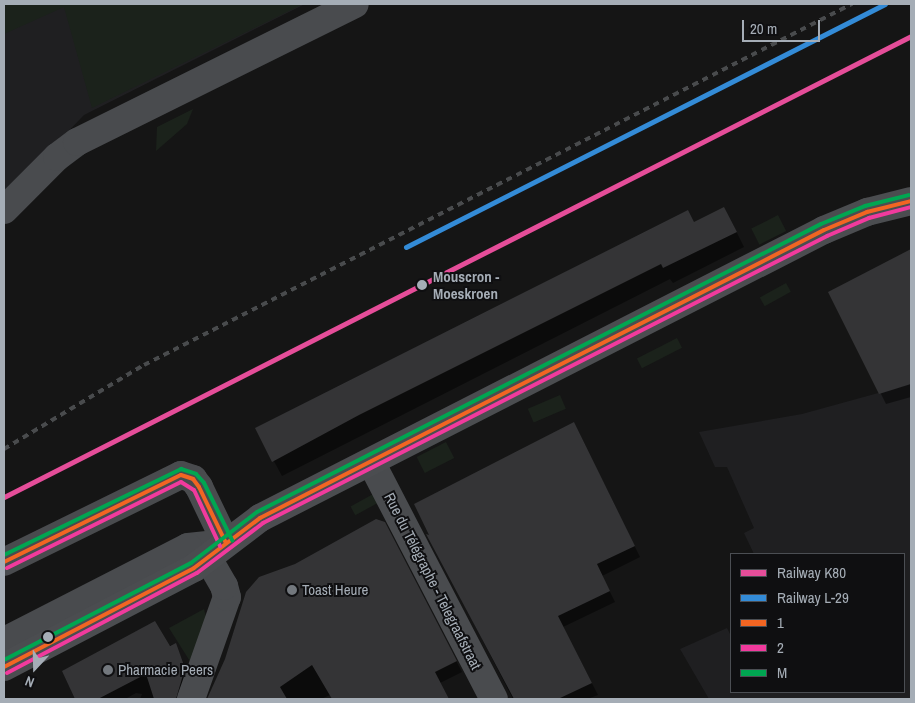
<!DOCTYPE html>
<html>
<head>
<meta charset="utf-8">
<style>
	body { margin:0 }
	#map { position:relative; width:915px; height:703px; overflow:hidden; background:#151515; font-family:"Archivo Narrow",sans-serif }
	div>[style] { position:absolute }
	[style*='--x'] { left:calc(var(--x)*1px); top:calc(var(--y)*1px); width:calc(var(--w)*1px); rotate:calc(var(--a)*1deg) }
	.built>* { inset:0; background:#1f1f21 }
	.green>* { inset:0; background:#1b221b; transform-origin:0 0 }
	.shadow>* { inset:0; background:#0007 }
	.building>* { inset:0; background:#343436 }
	.minor>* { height:28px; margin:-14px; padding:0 14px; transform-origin:14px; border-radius:14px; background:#494b4e }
	.major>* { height:28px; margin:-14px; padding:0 14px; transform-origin:14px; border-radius:14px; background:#4b4d50 }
	.rail>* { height:4px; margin-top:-2px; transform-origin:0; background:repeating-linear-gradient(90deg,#494b4d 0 6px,transparent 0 11px) }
	.bus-1>* { height:4px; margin:-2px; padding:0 2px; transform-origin:2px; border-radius:2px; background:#f26522 }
	.bus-2>* { height:4px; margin:-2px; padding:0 2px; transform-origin:2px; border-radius:2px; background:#f13a9d }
	.bus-3>* { height:4px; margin:-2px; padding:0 2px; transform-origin:2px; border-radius:2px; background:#00a651 }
	.rail-1>* { height:5px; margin:-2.5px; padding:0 2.5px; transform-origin:2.5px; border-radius:2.5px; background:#e54d99 }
	.rail-2>* { height:5px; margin:-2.5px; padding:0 2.5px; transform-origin:2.5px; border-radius:2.5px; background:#338bd7 }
	.dots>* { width:14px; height:14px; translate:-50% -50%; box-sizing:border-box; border:2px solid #0f0f11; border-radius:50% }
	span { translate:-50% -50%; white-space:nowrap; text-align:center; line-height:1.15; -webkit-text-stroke:4px #0f0f11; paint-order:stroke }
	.stop-label { font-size:15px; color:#a5adb6; font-weight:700 }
	.left { translate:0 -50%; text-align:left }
	.street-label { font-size:15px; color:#a5adb6 }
	.poi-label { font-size:15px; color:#a5adb6 }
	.frame { position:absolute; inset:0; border:5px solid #a5adb6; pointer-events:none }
	.legend { position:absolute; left:730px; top:553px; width:175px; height:140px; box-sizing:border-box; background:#0f0f11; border:1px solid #4b4e53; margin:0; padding:6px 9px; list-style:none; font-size:15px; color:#a5adb6 }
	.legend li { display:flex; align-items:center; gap:10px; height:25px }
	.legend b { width:25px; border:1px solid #4b4e53 }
	.north { position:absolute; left:10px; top:643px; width:50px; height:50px; -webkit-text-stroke:4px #0f0f11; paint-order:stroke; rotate:201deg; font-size:14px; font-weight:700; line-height:20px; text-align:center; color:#a5adb6 }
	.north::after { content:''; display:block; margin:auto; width:18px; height:22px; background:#a5adb6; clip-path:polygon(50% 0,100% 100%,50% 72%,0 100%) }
	.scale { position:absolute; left:742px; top:20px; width:78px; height:22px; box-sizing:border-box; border:2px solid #a5adb6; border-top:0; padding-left:6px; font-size:15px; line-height:18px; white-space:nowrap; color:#a5adb6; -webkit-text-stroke:4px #0f0f11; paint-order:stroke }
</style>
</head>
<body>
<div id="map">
	<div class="built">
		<i style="clip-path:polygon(4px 4px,305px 4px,84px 115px,4px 198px)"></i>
		<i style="clip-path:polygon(911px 384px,911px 699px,709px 699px,680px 649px,727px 628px,731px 636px,731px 692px,904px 692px,904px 554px,754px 554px,744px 533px,754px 528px,727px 467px,715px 467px,699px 432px,802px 414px)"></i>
	</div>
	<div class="green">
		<i style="clip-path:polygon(4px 4px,303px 4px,92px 108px,64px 7px,4px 34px)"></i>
		<i style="clip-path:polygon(193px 109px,187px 124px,156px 151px,157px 127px)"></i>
		<i style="left:778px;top:215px;width:18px;height:30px;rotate:63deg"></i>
		<i style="left:786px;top:283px;width:10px;height:30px;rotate:61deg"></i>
		<i style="left:677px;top:338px;width:11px;height:45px;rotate:63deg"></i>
		<i style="left:560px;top:395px;width:15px;height:35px;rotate:67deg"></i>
		<i style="left:446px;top:442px;width:18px;height:33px;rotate:63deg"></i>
		<i style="left:375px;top:493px;width:10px;height:28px;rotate:61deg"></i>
		<i style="clip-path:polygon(204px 609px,207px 621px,191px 663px,169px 628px)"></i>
	</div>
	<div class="shadow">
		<i style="clip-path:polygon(694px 223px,732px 223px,744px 247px,673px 283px,670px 279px,282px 476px,256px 428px)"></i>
		<i style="clip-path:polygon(911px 251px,911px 358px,907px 360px,911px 369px,911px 397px,886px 404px,830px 292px)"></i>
		<i style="clip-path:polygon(574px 423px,640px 557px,602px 576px,615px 602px,563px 627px,598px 695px,587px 699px,513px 699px,429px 536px)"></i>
		<i style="clip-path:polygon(390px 534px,462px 672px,440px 683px,448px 699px,369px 699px,360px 682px,321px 699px,208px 699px,215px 683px)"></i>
		<i style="clip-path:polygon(175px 644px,191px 679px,185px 699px,140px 699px,142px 694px,136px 693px,125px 699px,76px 699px,64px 672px)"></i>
	</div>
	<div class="building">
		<i style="clip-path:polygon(724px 207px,737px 232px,663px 268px,661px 264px,359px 415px,272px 462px,255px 428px,688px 210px,694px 222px)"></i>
		<i style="clip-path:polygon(911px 249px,911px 384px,879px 394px,828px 292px)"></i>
		<i style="clip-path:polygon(574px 422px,635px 546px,597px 564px,610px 591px,558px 616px,592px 683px,558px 699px,514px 699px,426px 534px,429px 535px,414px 504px)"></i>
		<i style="clip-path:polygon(376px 519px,385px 522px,457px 661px,435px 672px,449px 699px,332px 699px,312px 665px,280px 687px,287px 699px,207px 699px,225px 659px,246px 592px,259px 577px,295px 564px)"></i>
		<i style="clip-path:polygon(155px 621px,170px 646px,176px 643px,185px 668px,176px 699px,154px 699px,146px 674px,98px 699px,75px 699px,62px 671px)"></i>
	</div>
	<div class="minor">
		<i style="--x:4;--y:210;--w:75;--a:-45"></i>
		<i style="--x:57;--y:157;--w:25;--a:-37"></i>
		<i style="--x:77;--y:142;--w:310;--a:-26.4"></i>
		<i style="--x:371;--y:462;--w:267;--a:62.6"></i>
		<i style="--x:4;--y:562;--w:197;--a:-26.2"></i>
		<i style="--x:181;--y:475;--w:13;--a:18"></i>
		<i style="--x:193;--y:479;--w:10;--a:53"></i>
		<i style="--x:199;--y:487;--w:62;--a:64.3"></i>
		<i style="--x:226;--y:543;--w:38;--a:174"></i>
		<i style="--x:188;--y:547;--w:207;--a:152.9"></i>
		<i style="--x:191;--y:699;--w:108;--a:-70.6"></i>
		<i style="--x:227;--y:597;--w:11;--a:-105"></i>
		<i style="--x:224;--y:586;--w:32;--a:-120"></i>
	</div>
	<div class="major">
		<i style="--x:4;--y:667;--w:214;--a:-27.5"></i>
		<i style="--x:194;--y:568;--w:83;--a:-37.1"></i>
		<i style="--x:260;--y:518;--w:633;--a:-27.05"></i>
		<i style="--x:824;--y:230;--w:47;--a:-22.7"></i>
		<i style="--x:867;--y:212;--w:45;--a:-14"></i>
	</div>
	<div class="rail">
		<i style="--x:4;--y:449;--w:163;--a:-31"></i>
		<i style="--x:144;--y:365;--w:795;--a:-27.02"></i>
	</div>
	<div class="bus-1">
		<i style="--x:4;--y:562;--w:197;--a:-26.2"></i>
		<i style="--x:181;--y:475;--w:13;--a:18"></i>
		<i style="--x:193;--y:479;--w:10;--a:53"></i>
		<i style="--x:199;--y:487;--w:62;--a:64.3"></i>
		<i style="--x:4;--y:667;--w:214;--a:-27.5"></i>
		<i style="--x:194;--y:568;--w:83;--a:-37.1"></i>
		<i style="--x:260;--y:518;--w:633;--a:-27.05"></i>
		<i style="--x:824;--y:230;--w:47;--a:-22.7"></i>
		<i style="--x:867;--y:212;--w:45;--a:-14"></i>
	</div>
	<div class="bus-2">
		<i style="--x:7;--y:568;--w:194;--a:-26.3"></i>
		<i style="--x:181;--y:482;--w:15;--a:32"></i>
		<i style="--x:194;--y:490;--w:62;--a:65.1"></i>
		<i style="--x:7;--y:673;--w:215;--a:-27.8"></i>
		<i style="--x:197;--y:573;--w:83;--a:-37.1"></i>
		<i style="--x:263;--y:523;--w:633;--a:-26.97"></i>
		<i style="--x:827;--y:236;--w:46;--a:-23.2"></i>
		<i style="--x:869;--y:218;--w:43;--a:-14.7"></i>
	</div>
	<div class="bus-3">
		<i style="--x:4;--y:555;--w:197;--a:-25.9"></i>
		<i style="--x:181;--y:469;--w:16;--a:18"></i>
		<i style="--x:196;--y:474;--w:12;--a:48"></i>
		<i style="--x:204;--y:483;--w:64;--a:63.8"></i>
		<i style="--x:4;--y:660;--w:211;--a:-27.4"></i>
		<i style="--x:191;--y:563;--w:83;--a:-37.7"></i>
		<i style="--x:257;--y:512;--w:633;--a:-27.05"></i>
		<i style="--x:821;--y:224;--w:48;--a:-22.2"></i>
		<i style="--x:865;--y:206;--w:45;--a:-14"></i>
	</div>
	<div class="rail-1">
		<i style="--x:4;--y:497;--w:1017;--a:-26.94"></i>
	</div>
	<div class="rail-2">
		<i style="--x:406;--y:247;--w:537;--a:-26.9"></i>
	</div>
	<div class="dots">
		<i style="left:422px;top:285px;background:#a5adb6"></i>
		<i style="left:292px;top:590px;background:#73787e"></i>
		<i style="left:48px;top:637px;background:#a5adb6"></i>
		<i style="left:108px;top:670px;background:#73787e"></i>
	</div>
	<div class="stop-label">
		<span class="left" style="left:433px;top:285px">Mouscron -<br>Moeskroen</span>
	</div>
	<div class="street-label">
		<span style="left:433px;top:581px;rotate:63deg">Rue du Télégraphe - Telegraafstraat</span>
	</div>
	<div class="poi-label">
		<span class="left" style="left:302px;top:590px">Toast Heure</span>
		<span class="left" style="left:118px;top:670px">Pharmacie Peers</span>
	</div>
	<div class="frame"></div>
	<ul class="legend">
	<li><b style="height:6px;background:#e54d99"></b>Railway K80</li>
	<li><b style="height:6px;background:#338bd7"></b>Railway L-29</li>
	<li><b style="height:6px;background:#f26522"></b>1</li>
	<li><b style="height:6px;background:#f13a9d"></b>2</li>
	<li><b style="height:6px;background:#00a651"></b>M</li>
	</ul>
	<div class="north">N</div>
	<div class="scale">20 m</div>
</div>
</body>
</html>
